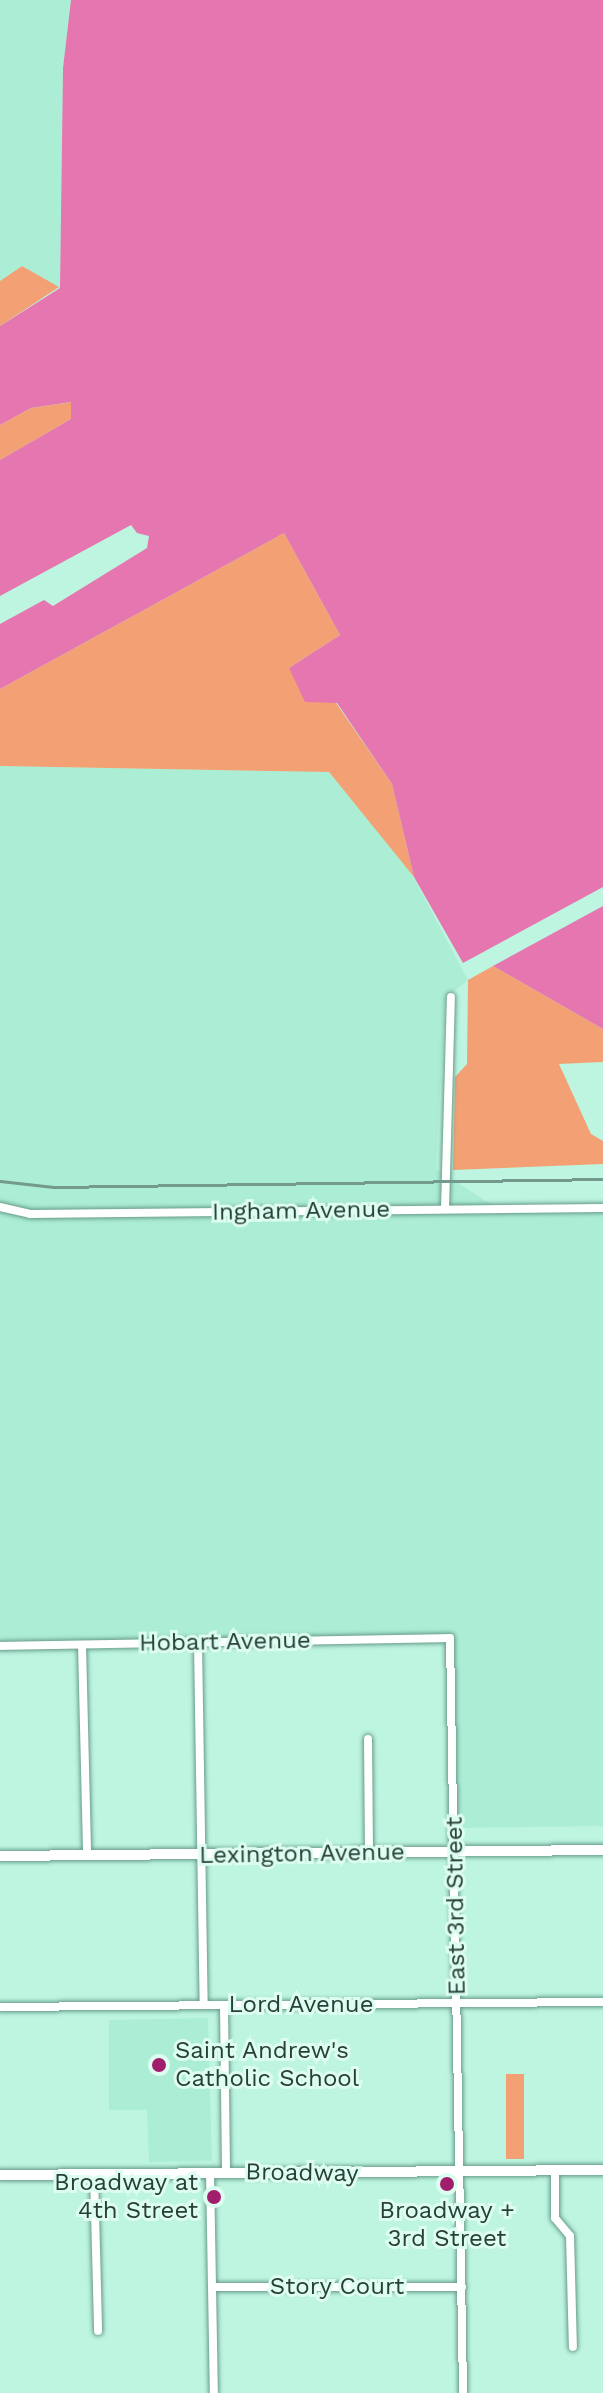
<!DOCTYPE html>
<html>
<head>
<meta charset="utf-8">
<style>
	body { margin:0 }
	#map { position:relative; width:603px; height:2393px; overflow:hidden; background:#bdf5e0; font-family:"Work Sans",sans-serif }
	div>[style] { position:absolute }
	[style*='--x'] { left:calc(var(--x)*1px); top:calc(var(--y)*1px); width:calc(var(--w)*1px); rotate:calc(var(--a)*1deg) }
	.built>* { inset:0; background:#aceed5 }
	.green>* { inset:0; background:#f3a174; transform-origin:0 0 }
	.water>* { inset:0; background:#e576af }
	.roads { filter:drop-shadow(0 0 2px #679c89) drop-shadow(0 0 2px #679c89) }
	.minor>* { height:8px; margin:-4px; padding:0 4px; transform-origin:4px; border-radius:4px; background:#fff }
	.tertiary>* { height:10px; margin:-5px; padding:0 5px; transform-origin:5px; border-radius:5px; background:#fff }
	.rail>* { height:3px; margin:-1.5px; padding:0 1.5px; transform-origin:1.5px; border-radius:1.5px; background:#739a8c }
	.dots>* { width:22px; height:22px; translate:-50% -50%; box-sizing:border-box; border:4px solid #dcfdf0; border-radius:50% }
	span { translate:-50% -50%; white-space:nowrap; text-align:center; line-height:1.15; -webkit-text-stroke:6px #dcfdf0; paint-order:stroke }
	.street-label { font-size:24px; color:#294038 }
	.poi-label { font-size:24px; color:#294038 }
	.left { translate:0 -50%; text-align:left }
	.right { translate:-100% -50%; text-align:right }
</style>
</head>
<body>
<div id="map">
	<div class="built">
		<i style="clip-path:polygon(0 0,71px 0,63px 68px,60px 289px,22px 266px,0 281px)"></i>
		<i style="clip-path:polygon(0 766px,329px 772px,410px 871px,468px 980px,445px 999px,436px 1169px,494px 1206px,603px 1204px,603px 1826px,455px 1828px,451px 1638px,0 1644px)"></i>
		<i style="clip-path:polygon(208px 2018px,212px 2161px,149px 2162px,147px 2110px,109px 2110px,109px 2020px)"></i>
	</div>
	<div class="green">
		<i style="clip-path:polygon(22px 266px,59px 287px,0 326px,0 281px)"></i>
		<i style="clip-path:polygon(72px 402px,71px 419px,0 460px,0 425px,31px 408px)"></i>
		<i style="clip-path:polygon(284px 533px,340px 635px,289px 668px,336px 703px,392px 784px,414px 877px,329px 772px,0 766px,0 689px)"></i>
		<i style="clip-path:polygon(493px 966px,603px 1029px,603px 1062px,559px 1064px,591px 1134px,603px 1141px,603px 1164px,453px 1170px,455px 1077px,467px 1064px,468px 980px)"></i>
		<i style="left:506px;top:2074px;width:18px;height:85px"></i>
	</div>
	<div class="water">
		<i style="clip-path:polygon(71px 0,603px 0,603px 887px,463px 963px,414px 877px,392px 784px,337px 703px,305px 702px,289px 668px,340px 635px,284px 533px,0 689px,0 624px,44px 600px,53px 606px,147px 548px,149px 536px,137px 533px,131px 525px,0 596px,0 460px,71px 419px,71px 402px,31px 408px,0 425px,0 326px,60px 288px,63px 68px)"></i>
		<i style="clip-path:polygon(603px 906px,603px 1029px,493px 966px)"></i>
	</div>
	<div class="roads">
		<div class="minor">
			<i style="--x:0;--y:1207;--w:31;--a:13"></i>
			<i style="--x:30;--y:1214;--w:573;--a:-0.6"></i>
			<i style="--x:445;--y:1209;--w:212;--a:-88.4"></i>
			<i style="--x:198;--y:1643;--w:362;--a:89.1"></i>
			<i style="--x:82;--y:1645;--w:210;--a:88.6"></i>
			<i style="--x:0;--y:1646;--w:450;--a:-1"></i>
			<i style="--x:450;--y:1638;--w:755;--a:89.01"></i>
			<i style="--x:368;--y:1739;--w:114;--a:89.5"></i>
			<i style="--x:224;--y:2006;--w:166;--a:89.3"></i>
			<i style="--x:0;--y:2007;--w:603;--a:-0.48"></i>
			<i style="--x:555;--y:2170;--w:48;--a:90"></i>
			<i style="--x:555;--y:2218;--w:23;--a:50"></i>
			<i style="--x:570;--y:2236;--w:111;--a:88.5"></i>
			<i style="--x:210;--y:2172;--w:221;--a:89"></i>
			<i style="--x:94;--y:2174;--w:157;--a:88.5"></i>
			<i style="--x:212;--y:2287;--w:250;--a:0"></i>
		</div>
		<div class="tertiary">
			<i style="--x:0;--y:1856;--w:603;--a:-0.57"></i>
			<i style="--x:0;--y:2175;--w:603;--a:-0.48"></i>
		</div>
	</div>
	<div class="rail">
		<i style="--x:0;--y:1181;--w:54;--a:6.3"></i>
		<i style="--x:54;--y:1187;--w:549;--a:-0.83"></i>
	</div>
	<div class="dots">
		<i style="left:159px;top:2065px;background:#a11e6d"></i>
		<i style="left:447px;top:2184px;background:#a11e6d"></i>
		<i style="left:214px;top:2197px;background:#a11e6d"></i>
	</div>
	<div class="street-label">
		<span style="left:301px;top:1211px;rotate:-1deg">Ingham Avenue</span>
		<span style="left:225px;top:1642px;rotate:-1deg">Hobart Avenue</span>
		<span style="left:302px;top:1854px;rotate:-1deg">Lexington Avenue</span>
		<span style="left:456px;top:1906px;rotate:-91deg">East 3rd Street</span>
		<span style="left:301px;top:2005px">Lord Avenue</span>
		<span style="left:302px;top:2173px;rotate:1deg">Broadway</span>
		<span style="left:337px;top:2287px">Story Court</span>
	</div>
	<div class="poi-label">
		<span class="left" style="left:175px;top:2065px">Saint Andrew's<br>Catholic School</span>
		<span class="right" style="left:198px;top:2197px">Broadway at<br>4th Street</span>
		<span style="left:447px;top:2225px">Broadway +<br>3rd Street</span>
	</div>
</div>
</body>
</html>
